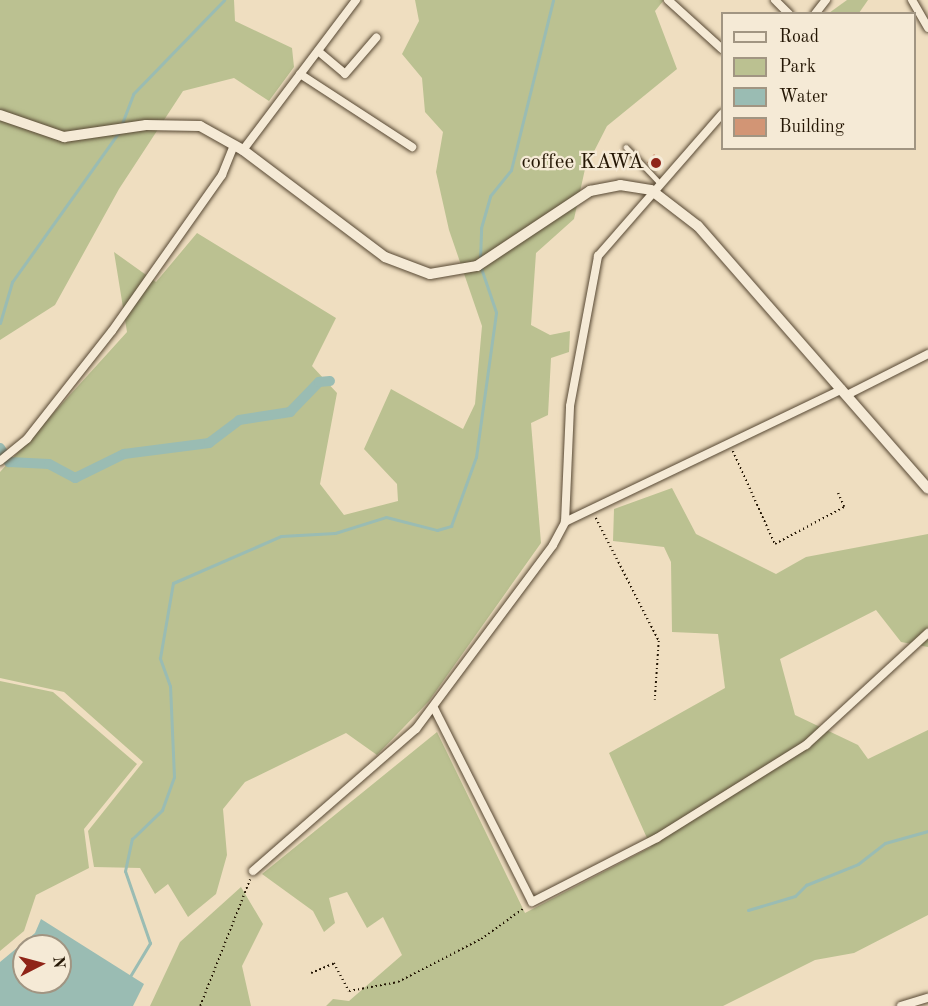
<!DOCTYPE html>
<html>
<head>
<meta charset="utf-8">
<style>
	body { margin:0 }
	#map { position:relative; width:928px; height:1006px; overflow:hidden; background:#efdec0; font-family:"Old Standard TT",serif }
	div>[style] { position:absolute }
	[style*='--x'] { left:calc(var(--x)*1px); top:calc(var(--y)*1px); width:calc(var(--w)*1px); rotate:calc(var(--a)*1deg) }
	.green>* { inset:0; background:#bbc191 }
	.water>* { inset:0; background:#9abcb3 }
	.stream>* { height:3px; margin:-1.5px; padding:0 1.5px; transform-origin:1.5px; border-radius:1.5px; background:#9abcb3 }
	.canal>* { height:10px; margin:-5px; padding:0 5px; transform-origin:5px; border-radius:5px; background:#9abcb3 }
	.building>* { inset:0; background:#d29575; transform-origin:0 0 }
	.path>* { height:1.5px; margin-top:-0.75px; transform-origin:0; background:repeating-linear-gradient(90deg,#241604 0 1.5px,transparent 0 4.5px) }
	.roads { filter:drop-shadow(0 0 2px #574833) drop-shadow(0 0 2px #574833) }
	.service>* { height:4.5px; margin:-2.25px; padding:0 2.25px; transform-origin:2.25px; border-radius:2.25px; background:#f5ead6 }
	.minor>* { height:8px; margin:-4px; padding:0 4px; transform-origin:4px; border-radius:4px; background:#f5ead6 }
	.tertiary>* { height:10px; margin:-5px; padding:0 5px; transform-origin:5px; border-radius:5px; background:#f5ead6 }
	.dots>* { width:16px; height:16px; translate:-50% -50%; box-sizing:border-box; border:3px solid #f5ead6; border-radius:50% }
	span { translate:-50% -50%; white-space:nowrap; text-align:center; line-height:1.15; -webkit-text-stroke:4.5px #f5ead6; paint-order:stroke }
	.poi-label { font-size:21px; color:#241604 }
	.right { translate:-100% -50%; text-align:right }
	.legend { position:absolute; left:721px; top:12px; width:195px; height:138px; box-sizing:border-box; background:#f5ead6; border:2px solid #a19582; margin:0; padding:8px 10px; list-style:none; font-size:18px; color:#241604 }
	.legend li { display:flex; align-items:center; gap:12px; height:30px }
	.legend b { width:30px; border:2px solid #a19582 }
	.north { position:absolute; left:12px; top:934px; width:60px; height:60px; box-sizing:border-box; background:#f5ead6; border:2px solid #a19582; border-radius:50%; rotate:84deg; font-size:16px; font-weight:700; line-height:24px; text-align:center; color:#241604 }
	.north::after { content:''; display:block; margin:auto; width:21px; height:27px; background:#8f2418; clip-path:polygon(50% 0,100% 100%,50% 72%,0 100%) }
</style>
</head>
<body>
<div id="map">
	<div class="green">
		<i style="clip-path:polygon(0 0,234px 0,235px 21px,292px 48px,294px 67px,269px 101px,234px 78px,183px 91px,119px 189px,55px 305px,0 340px)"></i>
		<i style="clip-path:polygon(415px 0,664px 0,655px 11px,677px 69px,607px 126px,585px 169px,574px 219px,536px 253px,531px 325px,550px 335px,570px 331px,569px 352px,551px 358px,548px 415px,531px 423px,541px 543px,429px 701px,377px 755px,346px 733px,245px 782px,223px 809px,227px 855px,216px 894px,188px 917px,168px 884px,155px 894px,140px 868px,94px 867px,88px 831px,143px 762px,64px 692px,0 678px,0 472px,127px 332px,114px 252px,156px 282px,197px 233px,336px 318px,312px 366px,337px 393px,320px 484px,344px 515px,398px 501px,397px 484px,364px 449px,391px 389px,463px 429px,475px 404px,482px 326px,449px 230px,436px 172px,443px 132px,425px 112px,422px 78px,402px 54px,419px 21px)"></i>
		<i style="clip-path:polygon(847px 0,868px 0,859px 13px,829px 13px)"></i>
		<i style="clip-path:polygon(672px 488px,696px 534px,776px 574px,806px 557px,928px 534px,928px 647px,901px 642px,876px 610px,780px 659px,795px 715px,858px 745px,868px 759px,928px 730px,928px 915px,854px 953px,815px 960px,723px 1006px,326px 1006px,333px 999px,349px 1001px,402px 955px,383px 917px,367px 928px,347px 892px,329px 898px,335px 923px,324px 932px,313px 911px,262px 874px,437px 732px,525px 913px,651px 847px,609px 753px,725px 688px,718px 634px,672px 632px,671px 562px,664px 547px,613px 541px,614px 509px)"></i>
		<i style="clip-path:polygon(0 681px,53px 692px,137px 764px,84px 829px,89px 868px,36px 895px,24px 931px,0 951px)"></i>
		<i style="clip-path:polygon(241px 887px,263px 924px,242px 966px,251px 1006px,150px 1006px,180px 942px)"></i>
	</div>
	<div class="water">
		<i style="clip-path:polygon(evenodd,41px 919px,144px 984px,133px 1006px,0 1006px,0 962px,35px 933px,41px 919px,24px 946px,60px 946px,60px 982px,24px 982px,24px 946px)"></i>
	</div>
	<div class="stream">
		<i style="--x:121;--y:126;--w:34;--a:-69"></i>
		<i style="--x:133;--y:94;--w:131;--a:-45.9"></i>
		<i style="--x:480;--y:261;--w:33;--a:-88"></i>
		<i style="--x:481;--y:228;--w:33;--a:-74"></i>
		<i style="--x:490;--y:196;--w:33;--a:-51"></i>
		<i style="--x:511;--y:170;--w:175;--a:-76.1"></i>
		<i style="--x:0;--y:323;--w:43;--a:-73.7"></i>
		<i style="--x:12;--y:282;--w:184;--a:-54.5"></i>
		<i style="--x:748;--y:910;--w:49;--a:-16.6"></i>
		<i style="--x:795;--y:896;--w:16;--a:-45"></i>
		<i style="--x:806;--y:885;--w:56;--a:-22"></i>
		<i style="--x:858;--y:864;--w:34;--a:-38"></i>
		<i style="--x:885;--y:843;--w:45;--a:-15.6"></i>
		<i style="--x:129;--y:978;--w:41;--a:-59"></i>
		<i style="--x:150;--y:943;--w:76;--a:-109.1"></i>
		<i style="--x:125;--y:871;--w:33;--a:-78"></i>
		<i style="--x:132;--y:839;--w:42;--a:-44"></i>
		<i style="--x:162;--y:810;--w:35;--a:-70"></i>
		<i style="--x:174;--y:777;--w:91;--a:-92.5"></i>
		<i style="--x:170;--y:686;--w:30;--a:-110"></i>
		<i style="--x:160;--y:658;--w:76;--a:-80.2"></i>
		<i style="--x:173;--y:583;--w:118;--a:-23.5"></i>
		<i style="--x:281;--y:536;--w:54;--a:-3.2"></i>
		<i style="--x:335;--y:533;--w:53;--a:-17.4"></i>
		<i style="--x:386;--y:517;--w:53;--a:14.3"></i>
		<i style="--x:437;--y:530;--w:15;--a:-16"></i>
		<i style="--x:451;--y:526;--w:73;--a:-70.1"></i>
		<i style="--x:476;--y:457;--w:146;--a:-82.1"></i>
		<i style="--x:496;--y:312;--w:46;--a:-108.8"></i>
	</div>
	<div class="canal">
		<i style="--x:0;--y:448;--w:17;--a:57"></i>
		<i style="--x:9;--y:462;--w:40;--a:2.9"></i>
		<i style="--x:49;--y:464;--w:30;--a:28"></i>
		<i style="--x:75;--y:478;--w:55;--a:-26.1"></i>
		<i style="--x:124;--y:454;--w:86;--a:-7.4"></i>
		<i style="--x:209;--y:443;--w:38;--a:-37"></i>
		<i style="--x:239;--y:420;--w:52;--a:-8.9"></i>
		<i style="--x:290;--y:412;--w:42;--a:-46"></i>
		<i style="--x:319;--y:382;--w:11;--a:-5"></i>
	</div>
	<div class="building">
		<i style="left:654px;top:154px;width:13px;height:11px;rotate:39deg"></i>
	</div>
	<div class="path">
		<i style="--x:733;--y:451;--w:102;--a:65.7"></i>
		<i style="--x:775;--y:544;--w:78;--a:-28.2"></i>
		<i style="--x:844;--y:507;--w:17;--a:-114"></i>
		<i style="--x:596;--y:518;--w:138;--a:62.9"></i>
		<i style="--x:659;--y:641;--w:59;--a:93.9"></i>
		<i style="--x:311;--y:973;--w:25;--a:-23"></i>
		<i style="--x:334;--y:963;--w:32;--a:62"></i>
		<i style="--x:349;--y:991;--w:50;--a:-10.4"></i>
		<i style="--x:398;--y:982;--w:93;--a:-27.4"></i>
		<i style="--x:481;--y:939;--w:53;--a:-35.8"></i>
		<i style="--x:200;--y:1006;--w:136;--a:-68.5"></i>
	</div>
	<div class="roads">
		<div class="service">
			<i style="--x:626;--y:147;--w:48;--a:46.7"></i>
		</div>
		<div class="minor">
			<i style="--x:668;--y:0;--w:73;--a:42.2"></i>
			<i style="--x:775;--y:0;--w:20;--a:45"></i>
			<i style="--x:912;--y:0;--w:32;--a:60"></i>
			<i style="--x:815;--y:14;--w:18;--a:-52"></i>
			<i style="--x:318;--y:51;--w:35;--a:40"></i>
			<i style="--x:345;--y:74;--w:48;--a:-49.3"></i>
			<i style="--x:300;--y:74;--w:134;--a:33.1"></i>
			<i style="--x:243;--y:150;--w:188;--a:-53"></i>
			<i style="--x:847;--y:395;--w:91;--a:-26.8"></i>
			<i style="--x:0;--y:461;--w:35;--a:-39"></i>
			<i style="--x:27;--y:439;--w:137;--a:-51.8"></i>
			<i style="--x:112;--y:331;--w:191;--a:-54.8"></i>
			<i style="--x:222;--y:175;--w:32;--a:-68"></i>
			<i style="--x:565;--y:522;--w:307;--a:-25.6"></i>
			<i style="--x:434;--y:708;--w:217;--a:63.2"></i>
			<i style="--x:532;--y:902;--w:140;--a:-27.1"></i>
			<i style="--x:657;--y:838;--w:176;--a:-32"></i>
			<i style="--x:806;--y:745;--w:166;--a:-42.6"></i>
			<i style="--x:253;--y:871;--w:216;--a:-41.1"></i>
			<i style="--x:416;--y:729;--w:229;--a:-53.3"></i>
			<i style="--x:553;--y:545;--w:26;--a:-62"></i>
			<i style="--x:565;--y:522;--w:116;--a:-87.5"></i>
			<i style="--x:570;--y:406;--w:153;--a:-79.4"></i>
			<i style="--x:598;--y:256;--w:189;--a:-48.9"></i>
			<i style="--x:901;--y:1006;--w:28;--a:-17"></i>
		</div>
		<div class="tertiary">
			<i style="--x:0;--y:115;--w:68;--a:19"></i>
			<i style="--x:64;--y:137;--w:83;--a:-8.3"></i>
			<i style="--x:146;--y:125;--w:54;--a:1.1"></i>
			<i style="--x:200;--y:126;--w:49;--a:29.2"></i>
			<i style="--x:243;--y:150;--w:178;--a:37"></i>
			<i style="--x:385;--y:257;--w:48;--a:20.7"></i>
			<i style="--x:430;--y:274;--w:48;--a:-9.7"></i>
			<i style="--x:477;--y:266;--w:136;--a:-33.6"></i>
			<i style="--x:590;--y:191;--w:31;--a:-11"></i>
			<i style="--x:620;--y:185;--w:31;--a:9"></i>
			<i style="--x:651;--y:190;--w:59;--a:37.5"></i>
			<i style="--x:698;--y:226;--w:349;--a:48.8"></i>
		</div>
	</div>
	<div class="dots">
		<i style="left:656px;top:163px;background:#8f2418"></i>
	</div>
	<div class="poi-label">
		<span class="right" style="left:644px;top:163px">coffee KAWA</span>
	</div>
	<ul class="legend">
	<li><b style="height:8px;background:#f5ead6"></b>Road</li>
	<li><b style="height:16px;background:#bbc191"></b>Park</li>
	<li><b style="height:16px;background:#9abcb3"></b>Water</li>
	<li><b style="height:16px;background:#d29575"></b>Building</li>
	</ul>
	<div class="north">N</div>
</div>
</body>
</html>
